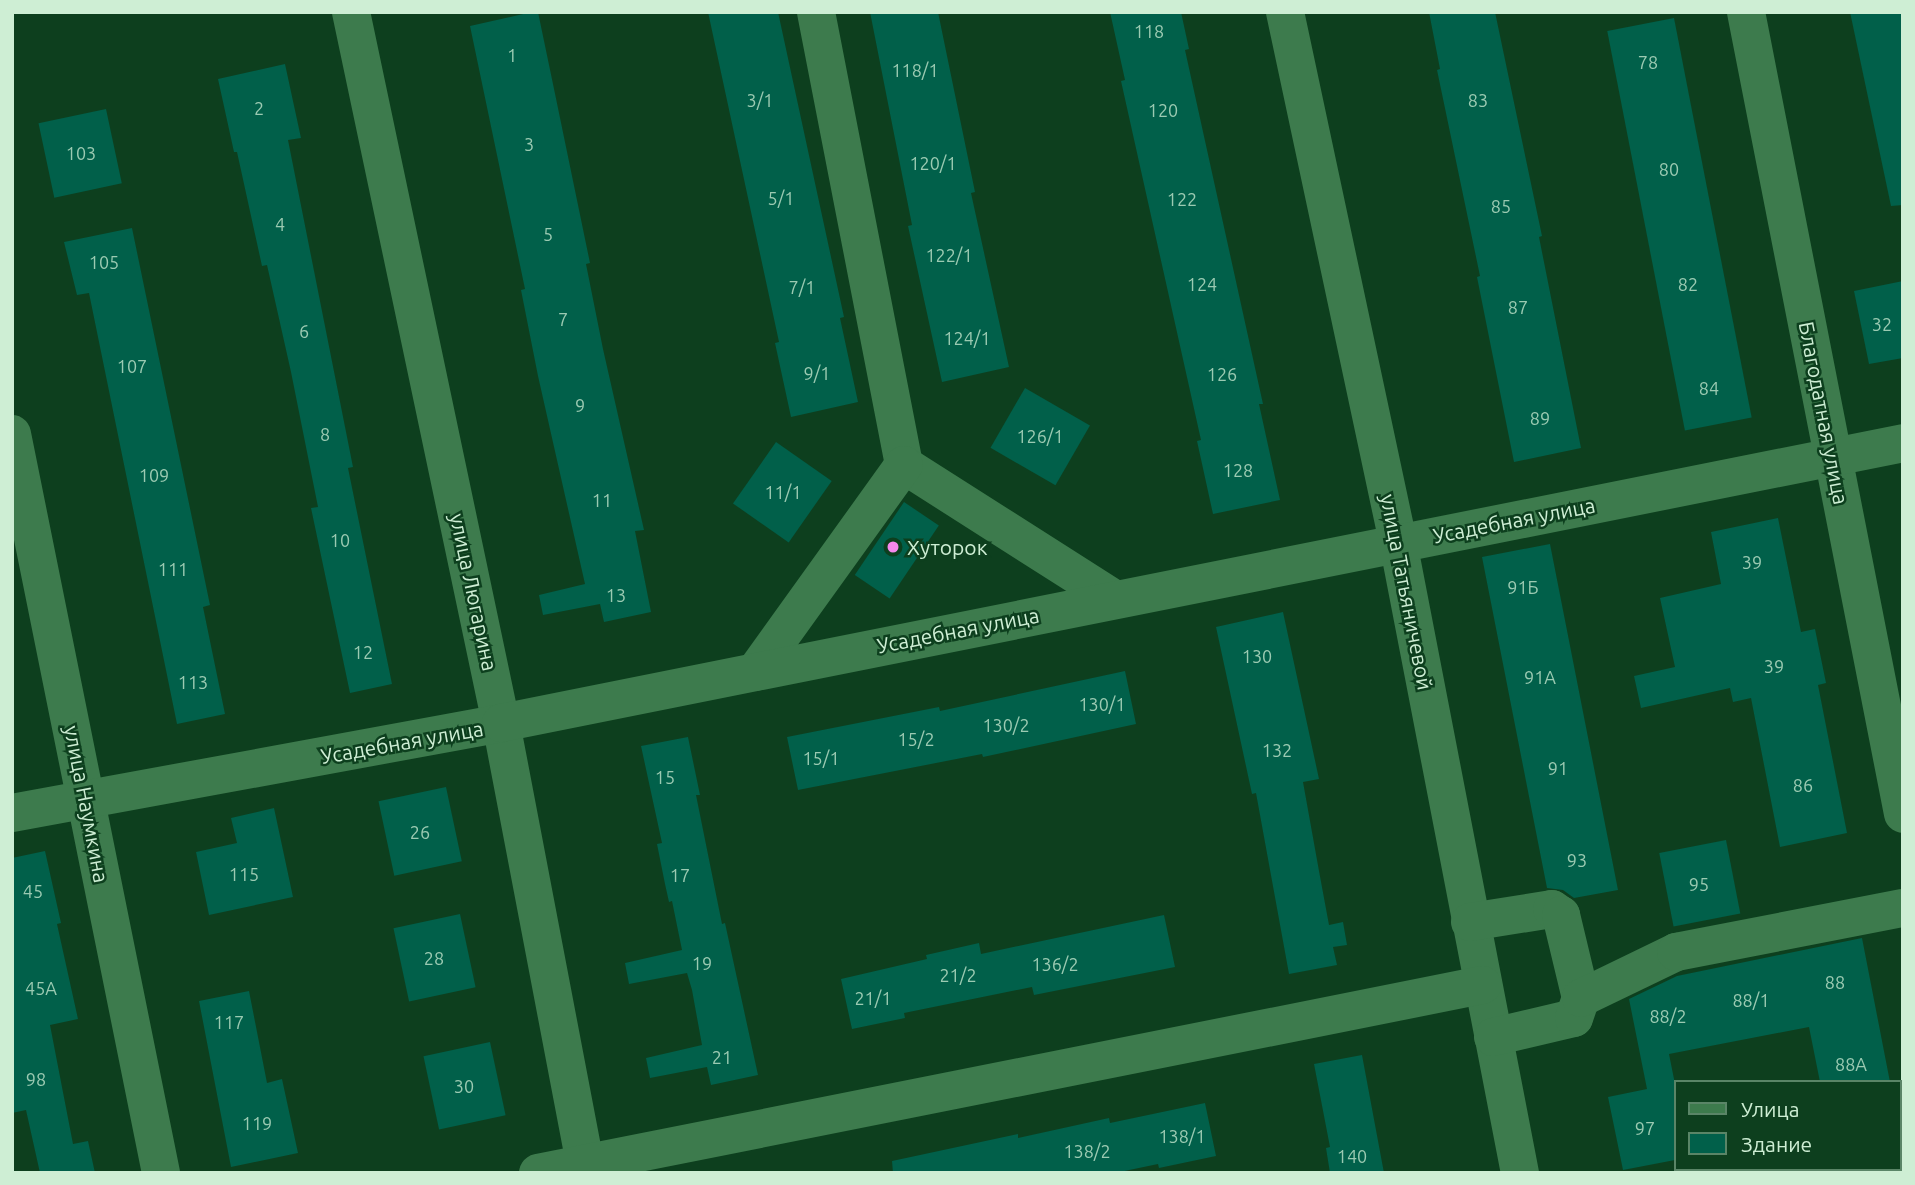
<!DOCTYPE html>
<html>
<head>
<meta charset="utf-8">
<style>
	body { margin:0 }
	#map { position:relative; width:1915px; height:1185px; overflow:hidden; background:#0d3f1e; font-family:Ubuntu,sans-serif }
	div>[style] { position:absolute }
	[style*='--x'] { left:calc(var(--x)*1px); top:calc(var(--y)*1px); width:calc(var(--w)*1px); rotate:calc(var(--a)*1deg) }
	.building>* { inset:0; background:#01604a; transform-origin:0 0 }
	.minor>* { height:38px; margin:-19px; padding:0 19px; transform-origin:19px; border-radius:19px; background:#3d7b4d }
	.dots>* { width:19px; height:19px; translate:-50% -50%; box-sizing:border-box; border:4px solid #0d3f1e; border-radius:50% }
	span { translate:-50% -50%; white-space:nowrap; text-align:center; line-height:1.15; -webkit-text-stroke:5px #0d3f1e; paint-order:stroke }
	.number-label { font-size:18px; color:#9bcab2 }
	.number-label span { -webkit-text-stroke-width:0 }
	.street-label { font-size:21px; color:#ceeed4 }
	.poi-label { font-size:21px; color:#ceeed4 }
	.left { translate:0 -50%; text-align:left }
	.frame { position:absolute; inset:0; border:14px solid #ceeed4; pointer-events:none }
	.legend { position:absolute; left:1674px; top:1080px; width:228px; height:91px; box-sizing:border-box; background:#0d3f1e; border:2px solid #5a8567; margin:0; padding:9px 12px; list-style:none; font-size:21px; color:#ceeed4 }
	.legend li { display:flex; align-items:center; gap:14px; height:35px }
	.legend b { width:35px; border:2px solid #5a8567 }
</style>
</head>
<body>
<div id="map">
	<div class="building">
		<i style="clip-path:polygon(532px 12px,538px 12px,553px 84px,590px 263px,586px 264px,603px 349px,644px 530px,635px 531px,651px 612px,604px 622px,600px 604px,543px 615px,539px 595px,585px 584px,538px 376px,521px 290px,525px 289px,470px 26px)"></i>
		<i style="clip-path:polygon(708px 12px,778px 12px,844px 317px,840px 318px,858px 402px,791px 417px,775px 343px,779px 342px)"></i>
		<i style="clip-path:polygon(870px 12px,938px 12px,975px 192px,971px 193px,1009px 367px,942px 382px,908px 226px,912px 225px)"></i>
		<i style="clip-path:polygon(1110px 12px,1181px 12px,1189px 49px,1185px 50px,1263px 404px,1259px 404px,1280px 500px,1213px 514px,1197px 441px,1201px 440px,1121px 81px,1125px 80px)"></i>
		<i style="clip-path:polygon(1429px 12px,1495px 12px,1542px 236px,1539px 237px,1581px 448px,1514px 462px,1477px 277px,1480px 276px,1437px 70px,1440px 69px)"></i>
		<i style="clip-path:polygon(1850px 12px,1903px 12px,1903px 205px,1891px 206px)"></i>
		<i style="left:1674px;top:18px;width:407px;height:68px;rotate:79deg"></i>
		<i style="clip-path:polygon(285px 64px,301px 138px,288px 140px,353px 467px,348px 468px,392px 684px,350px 693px,311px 508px,318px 507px,291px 372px,267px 265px,262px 266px,237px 152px,234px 152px,218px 79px)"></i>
		<i style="left:106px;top:109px;width:76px;height:69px;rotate:78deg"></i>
		<i style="clip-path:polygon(132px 228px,210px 605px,203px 607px,225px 714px,177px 724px,89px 293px,77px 295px,64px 242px)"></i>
		<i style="clip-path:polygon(1903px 281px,1903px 358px,1869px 364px,1854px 291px)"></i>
		<i style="left:1025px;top:388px;width:75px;height:69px;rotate:30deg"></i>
		<i style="left:776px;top:442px;width:68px;height:75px;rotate:35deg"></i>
		<i style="left:904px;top:502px;width:42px;height:88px;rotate:34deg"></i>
		<i style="clip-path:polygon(1778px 518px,1801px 632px,1815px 629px,1826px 683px,1818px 685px,1847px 833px,1780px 847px,1751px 698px,1733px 702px,1730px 688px,1641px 708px,1634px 676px,1675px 667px,1660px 598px,1721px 584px,1711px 532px)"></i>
		<i style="clip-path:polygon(1550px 544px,1618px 890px,1574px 898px,1563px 890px,1547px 888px,1482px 557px)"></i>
		<i style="clip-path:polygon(1283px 612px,1319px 779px,1303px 782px,1319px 871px,1329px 925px,1343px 922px,1347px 945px,1333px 947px,1337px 965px,1289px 974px,1256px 793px,1252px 794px,1216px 627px)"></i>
		<i style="clip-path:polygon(1125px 671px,1136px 724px,983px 757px,982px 754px,798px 790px,787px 737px,939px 707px,940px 711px)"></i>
		<i style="clip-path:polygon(688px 737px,700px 795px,696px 795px,722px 924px,725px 923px,758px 1075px,711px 1085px,707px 1067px,650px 1078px,646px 1058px,702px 1045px,692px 990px,687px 973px,629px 984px,625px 963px,682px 950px,672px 901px,669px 902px,665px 884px,657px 844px,662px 843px,641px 746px)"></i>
		<i style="left:446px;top:787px;width:76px;height:69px;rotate:78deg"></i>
		<i style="clip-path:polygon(274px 808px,293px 897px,209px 915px,196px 852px,237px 843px,231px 818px)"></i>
		<i style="left:1726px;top:840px;width:75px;height:68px;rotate:79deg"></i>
		<i style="clip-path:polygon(45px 851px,61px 923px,57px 924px,78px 1019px,50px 1025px,73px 1144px,88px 1141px,95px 1173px,40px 1173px,26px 1110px,12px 1113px,12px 858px)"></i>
		<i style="left:460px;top:914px;width:75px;height:68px;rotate:78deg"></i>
		<i style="clip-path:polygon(1164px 915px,1175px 967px,1034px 995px,1032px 987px,904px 1013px,905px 1018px,852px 1029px,841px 979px,927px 959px,926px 955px,979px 943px,981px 954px)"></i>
		<i style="clip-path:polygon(1862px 938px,1890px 1082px,1820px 1082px,1809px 1027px,1669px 1054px,1675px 1084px,1675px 1160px,1623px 1170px,1608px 1097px,1647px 1089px,1629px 999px,1677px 976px)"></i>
		<i style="clip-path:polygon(249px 991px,267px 1083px,282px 1079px,298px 1153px,231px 1167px,199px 1001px)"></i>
		<i style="left:490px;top:1042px;width:75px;height:68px;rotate:78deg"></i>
		<i style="clip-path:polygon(1362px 1055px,1384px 1173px,1330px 1173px,1326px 1148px,1330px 1147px,1314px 1064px)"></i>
		<i style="clip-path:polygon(1205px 1103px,1216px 1156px,1159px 1168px,1158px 1164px,1115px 1173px,893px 1173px,892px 1161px,1018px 1134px,1018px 1138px,1109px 1118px,1110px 1123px)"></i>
	</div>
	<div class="minor">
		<i style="--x:351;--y:12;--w:727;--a:78.09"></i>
		<i style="--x:501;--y:723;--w:458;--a:79.2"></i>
		<i style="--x:816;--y:12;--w:461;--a:79"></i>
		<i style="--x:904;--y:465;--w:249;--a:32.5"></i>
		<i style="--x:1285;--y:12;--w:542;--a:77.96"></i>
		<i style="--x:1398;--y:542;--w:643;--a:79.06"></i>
		<i style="--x:1746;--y:12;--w:817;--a:78.92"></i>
		<i style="--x:12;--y:434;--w:754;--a:78.6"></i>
		<i style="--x:755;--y:672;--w:255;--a:-54.3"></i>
		<i style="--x:12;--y:813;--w:497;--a:-10.4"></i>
		<i style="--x:501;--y:723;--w:1430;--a:-11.29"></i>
		<i style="--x:1470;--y:922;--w:83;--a:-9"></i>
		<i style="--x:1552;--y:909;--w:11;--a:34"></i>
		<i style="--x:1561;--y:915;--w:85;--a:76.5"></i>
		<i style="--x:1493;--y:1037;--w:83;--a:-13.2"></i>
		<i style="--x:1574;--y:1018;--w:21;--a:-71"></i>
		<i style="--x:1581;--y:998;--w:106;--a:-25.8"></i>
		<i style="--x:1676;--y:952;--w:231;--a:-11"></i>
		<i style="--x:538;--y:1173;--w:963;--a:-11.26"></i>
	</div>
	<div class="dots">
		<i style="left:893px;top:547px;background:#f688ed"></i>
	</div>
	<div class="number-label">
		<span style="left:1149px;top:31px">118</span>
		<span style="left:512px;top:55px">1</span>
		<span style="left:1648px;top:62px">78</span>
		<span style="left:915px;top:70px">118/1</span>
		<span style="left:760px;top:100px">3/1</span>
		<span style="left:1478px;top:100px">83</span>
		<span style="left:259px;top:108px">2</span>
		<span style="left:1163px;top:110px">120</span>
		<span style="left:529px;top:144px">3</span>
		<span style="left:81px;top:153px">103</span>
		<span style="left:933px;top:163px">120/1</span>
		<span style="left:1669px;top:169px">80</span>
		<span style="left:781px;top:198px">5/1</span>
		<span style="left:1182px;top:199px">122</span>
		<span style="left:1501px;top:206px">85</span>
		<span style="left:280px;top:224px">4</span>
		<span style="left:548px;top:234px">5</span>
		<span style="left:949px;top:255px">122/1</span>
		<span style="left:104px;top:262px">105</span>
		<span style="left:1202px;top:284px">124</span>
		<span style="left:1688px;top:284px">82</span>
		<span style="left:802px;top:287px">7/1</span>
		<span style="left:1518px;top:307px">87</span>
		<span style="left:563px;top:319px">7</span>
		<span style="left:1882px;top:324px">32</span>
		<span style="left:304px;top:331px">6</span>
		<span style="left:967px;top:338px">124/1</span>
		<span style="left:132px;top:366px">107</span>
		<span style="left:817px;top:373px">9/1</span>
		<span style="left:1222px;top:374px">126</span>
		<span style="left:1709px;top:388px">84</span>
		<span style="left:580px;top:405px">9</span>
		<span style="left:1540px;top:418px">89</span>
		<span style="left:325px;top:434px">8</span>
		<span style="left:1040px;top:436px">126/1</span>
		<span style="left:1238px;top:470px">128</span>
		<span style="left:154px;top:475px">109</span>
		<span style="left:783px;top:492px">11/1</span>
		<span style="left:602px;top:500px">11</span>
		<span style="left:340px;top:540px">10</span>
		<span style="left:1752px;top:562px">39</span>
		<span style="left:173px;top:569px">111</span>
		<span style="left:1523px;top:587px">91Б</span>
		<span style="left:616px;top:595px">13</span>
		<span style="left:363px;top:652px">12</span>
		<span style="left:1257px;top:656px">130</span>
		<span style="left:1774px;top:666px">39</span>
		<span style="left:1540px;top:677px">91А</span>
		<span style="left:193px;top:682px">113</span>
		<span style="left:1102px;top:704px">130/1</span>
		<span style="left:1006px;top:725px">130/2</span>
		<span style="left:916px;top:739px">15/2</span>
		<span style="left:1277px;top:750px">132</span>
		<span style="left:821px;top:758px">15/1</span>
		<span style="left:1558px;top:768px">91</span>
		<span style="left:665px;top:777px">15</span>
		<span style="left:1803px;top:785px">86</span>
		<span style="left:420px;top:832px">26</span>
		<span style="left:1577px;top:860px">93</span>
		<span style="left:244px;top:874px">115</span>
		<span style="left:680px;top:875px">17</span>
		<span style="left:1699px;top:884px">95</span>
		<span style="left:33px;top:891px">45</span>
		<span style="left:434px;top:958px">28</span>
		<span style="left:702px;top:963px">19</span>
		<span style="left:1055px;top:964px">136/2</span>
		<span style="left:958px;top:975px">21/2</span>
		<span style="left:1835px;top:982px">88</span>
		<span style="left:41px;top:988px">45А</span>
		<span style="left:873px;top:998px">21/1</span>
		<span style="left:1751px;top:1000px">88/1</span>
		<span style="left:1668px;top:1016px">88/2</span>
		<span style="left:229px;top:1022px">117</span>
		<span style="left:722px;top:1057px">21</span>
		<span style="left:1851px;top:1064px">88А</span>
		<span style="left:36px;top:1079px">98</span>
		<span style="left:464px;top:1086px">30</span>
		<span style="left:257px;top:1123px">119</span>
		<span style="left:1645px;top:1128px">97</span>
		<span style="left:1182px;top:1136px">138/1</span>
		<span style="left:1087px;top:1151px">138/2</span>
		<span style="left:1352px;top:1156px">140</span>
	</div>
	<div class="street-label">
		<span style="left:1824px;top:413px;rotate:79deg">Благодатная улица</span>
		<span style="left:1514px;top:520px;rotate:-11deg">Усадебная улица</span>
		<span style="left:474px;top:592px;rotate:78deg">улица Люгарина</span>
		<span style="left:1407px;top:592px;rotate:79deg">улица Татьяничевой</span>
		<span style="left:958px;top:630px;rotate:-11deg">Усадебная улица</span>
		<span style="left:402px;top:742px;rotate:-10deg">Усадебная улица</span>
		<span style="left:87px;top:804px;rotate:79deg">улица Наумкина</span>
	</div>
	<div class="poi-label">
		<span class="left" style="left:907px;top:547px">Хуторок</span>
	</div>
	<div class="frame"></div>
	<ul class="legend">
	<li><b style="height:9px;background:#3d7b4d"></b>Улица</li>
	<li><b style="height:19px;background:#01604a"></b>Здание</li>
	</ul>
</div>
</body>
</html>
